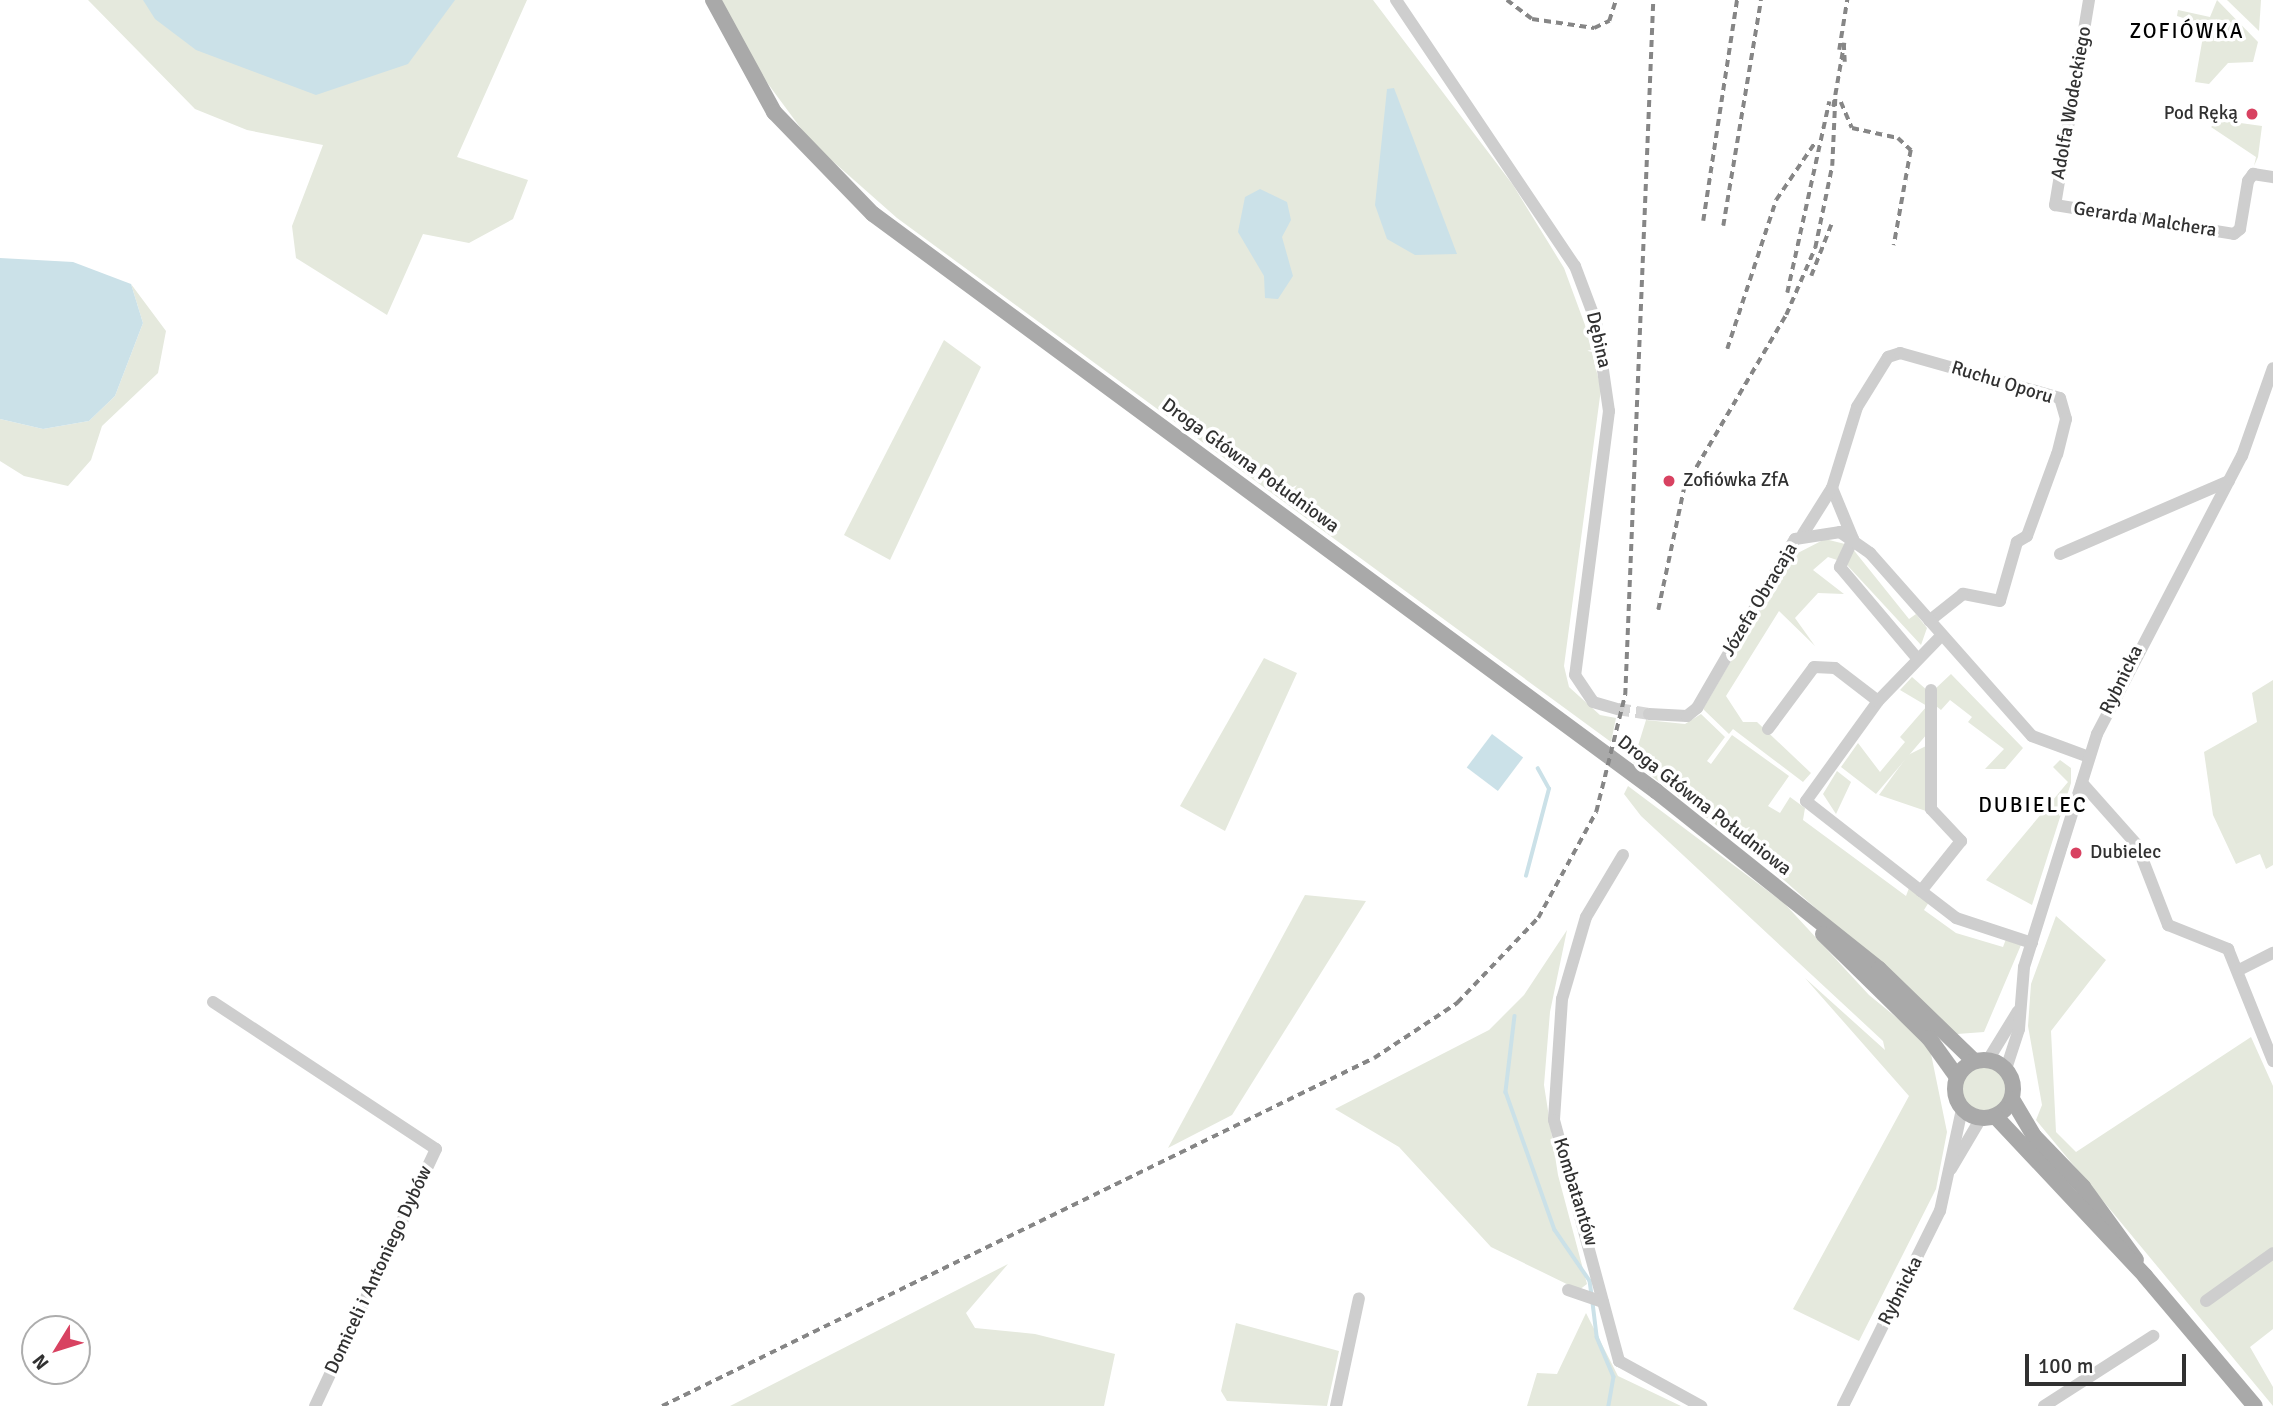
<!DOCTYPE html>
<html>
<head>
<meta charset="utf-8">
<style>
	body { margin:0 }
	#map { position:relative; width:2273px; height:1406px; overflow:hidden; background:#fff; font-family:Signika,sans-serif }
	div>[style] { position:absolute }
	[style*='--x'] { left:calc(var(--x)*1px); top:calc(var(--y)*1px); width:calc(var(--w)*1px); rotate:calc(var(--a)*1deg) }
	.green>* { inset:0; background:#e5e9dd }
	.round { border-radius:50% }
	.water>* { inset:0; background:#cbe1e8; transform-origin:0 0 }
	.stream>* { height:3.5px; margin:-1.75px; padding:0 1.75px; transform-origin:1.75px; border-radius:1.75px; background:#cbe1e8 }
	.minor-tunnel>* { height:12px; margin-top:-6px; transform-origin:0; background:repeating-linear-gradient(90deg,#d6d6d6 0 12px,transparent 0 18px) }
	.minor>* { height:12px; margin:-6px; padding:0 6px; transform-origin:6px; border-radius:6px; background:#cecece }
	.major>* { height:16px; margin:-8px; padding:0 8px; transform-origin:8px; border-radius:8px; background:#a9a9a9 }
	.major>.ring { margin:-8px; padding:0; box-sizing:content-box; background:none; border:16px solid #a9a9a9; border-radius:50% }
	.rail>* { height:3.5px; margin-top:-1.75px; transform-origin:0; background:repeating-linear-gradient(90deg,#868686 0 7px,transparent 0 12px) }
	.dots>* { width:19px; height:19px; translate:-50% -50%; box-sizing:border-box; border:4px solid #fff; border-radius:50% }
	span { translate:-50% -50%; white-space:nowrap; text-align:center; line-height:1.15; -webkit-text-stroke:7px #fff; paint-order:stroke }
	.street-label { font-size:19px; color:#313131 }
	.poi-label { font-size:19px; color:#313131 }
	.right { translate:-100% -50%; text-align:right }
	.left { translate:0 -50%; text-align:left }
	.neighbourhood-label { font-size:21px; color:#000; letter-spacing:2px }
	.north { position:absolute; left:21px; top:1315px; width:70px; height:70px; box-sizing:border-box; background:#fff; border:2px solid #adadad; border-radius:50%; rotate:232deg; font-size:19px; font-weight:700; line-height:28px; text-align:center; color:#313131 }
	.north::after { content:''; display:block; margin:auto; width:24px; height:32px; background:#d84261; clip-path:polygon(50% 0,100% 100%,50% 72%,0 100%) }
	.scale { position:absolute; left:2025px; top:1354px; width:161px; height:32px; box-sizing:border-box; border:4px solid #313131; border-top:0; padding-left:9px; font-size:21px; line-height:24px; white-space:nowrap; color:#313131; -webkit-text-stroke:5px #fff; paint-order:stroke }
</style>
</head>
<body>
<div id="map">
	<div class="green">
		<i style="clip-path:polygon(88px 0,527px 0,457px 157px,528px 180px,513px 219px,469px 243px,423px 234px,387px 315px,296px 258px,292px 226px,323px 145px,247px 130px,195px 109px)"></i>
		<i style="clip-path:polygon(721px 0,1373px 0,1513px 185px,1564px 268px,1585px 325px,1601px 389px,1564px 666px,1569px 687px,1600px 715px,1616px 718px,1611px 742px,897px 218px,811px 142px,751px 61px)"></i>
		<i style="clip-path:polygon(2217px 0,2258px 42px,2253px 62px,2228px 63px,2209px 84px,2195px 82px,2205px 25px,2177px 16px,2178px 10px,2210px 17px)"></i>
		<i style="clip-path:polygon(2227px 0,2261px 0,2259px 31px)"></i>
		<i style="clip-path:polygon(2219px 120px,2262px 126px,2258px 157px,2254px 166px,2256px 157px,2211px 127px)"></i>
		<i style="clip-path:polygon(131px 284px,166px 331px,158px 373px,102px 426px,91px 460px,68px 486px,24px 476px,0 461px,0 419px,43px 429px,89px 421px,115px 396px,143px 323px)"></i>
		<i style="clip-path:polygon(944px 340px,981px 367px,890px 560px,844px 535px)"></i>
		<i style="clip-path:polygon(1825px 539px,1845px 544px,1837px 560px,1828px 557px,1813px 570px,1844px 594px,1818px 593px,1795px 618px,1815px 646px,1779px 611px,1726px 696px,1743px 722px,1757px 722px,1811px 773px,1803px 782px,1733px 729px,1729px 734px,1703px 709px,1792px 556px)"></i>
		<i style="clip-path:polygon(1852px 548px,1909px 619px,1916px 614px,1927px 628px,1921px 645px,1847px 565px)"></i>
		<i style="clip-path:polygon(1264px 658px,1297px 673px,1225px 831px,1180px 806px)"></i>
		<i style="clip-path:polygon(1951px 674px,2023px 748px,2005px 769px,1985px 769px,2004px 749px,1968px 722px,1972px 717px,1950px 700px,1941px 710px,1936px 706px,1935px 689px)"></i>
		<i style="clip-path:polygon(1912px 677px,1928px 691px,1927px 734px,1876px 794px,1841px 767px,1858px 743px,1880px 772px,1905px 742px,1900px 737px,1927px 706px,1900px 690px)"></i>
		<i style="clip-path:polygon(2273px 680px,2273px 865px,2266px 869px,2260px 854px,2236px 864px,2213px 815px,2204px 752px,2257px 722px,2252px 693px)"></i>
		<i style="clip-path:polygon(1701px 714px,1725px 737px,1707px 761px,1711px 764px,1732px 735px,1789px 776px,1768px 806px,1780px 813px,1790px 797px,1805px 808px,1803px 820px,1906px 896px,1909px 888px,1929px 902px,1924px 910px,1956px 933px,2003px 947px,2006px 939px,2021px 945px,1984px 1032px,1957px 1034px,1757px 856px,1633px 762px,1646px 720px,1685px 724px)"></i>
		<i style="clip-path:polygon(1926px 746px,1926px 811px,1879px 795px,1908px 755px)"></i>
		<i style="clip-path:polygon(2060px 760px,2071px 768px,2071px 783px,2032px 905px,1986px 880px,2068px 782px,2053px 767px)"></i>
		<i style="clip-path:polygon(1837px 771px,1851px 782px,1836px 814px,1823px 794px)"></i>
		<i style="clip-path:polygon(1628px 786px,1784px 903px,1869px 995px,1929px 1044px,1947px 1132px,1936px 1189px,1859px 1341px,1793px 1309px,1909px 1096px,1805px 978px,1885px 1050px,1883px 1041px,1641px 816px,1624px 794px)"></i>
		<i style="clip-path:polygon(1305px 895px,1366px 901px,1232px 1115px,1168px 1148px)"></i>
		<i style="clip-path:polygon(2056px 916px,2106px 960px,2051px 1031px,2056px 1132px,2076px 1152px,2251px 1037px,2273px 1086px,2273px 1329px,2250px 1347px,2273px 1387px,2273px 1406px,2036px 1120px,2042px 1105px,2028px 1026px,2031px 984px)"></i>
		<i style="clip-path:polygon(1567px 930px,1550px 1012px,1544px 1085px,1558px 1175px,1587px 1284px,1579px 1290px,1491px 1247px,1399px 1147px,1335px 1109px,1489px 1030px,1524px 995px)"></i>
		<i class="round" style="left:1962px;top:1067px;width:44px;height:44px"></i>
		<i style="clip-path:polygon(1008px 1264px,966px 1313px,975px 1328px,1035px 1334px,1115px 1354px,1104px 1406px,730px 1406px)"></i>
		<i style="clip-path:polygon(1586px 1313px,1618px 1376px,1681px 1406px,1527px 1406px,1537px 1373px,1557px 1374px)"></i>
		<i style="clip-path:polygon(1236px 1323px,1339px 1351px,1327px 1406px,1227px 1401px,1221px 1391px)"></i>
	</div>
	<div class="water">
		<i style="clip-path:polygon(143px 0,455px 0,408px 64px,316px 95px,196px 50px,155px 19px)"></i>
		<i style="clip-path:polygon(1394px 88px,1457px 254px,1415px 255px,1387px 239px,1375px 205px,1387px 89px)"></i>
		<i style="clip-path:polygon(1260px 189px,1287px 202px,1291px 220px,1282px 237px,1293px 276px,1278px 299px,1265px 298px,1264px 276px,1238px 232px,1245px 197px)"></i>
		<i style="clip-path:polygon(0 258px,73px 262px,131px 284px,143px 323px,115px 396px,89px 421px,43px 429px,0 419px)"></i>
		<i style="left:1492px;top:734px;width:39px;height:42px;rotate:37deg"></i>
	</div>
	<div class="stream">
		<i style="--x:1526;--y:876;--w:90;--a:-75.2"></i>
		<i style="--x:1549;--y:789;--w:23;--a:-119"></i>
		<i style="--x:1515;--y:1016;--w:77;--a:96.8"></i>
		<i style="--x:1506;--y:1092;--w:146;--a:70.5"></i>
		<i style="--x:1555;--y:1230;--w:62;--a:55.5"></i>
		<i style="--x:1590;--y:1281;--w:14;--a:82"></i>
		<i style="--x:1593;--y:1303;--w:34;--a:83"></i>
		<i style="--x:1597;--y:1337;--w:43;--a:67"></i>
		<i style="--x:1614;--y:1377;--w:29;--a:100"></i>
	</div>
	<div class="minor-tunnel">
		<i style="--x:1618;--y:709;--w:31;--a:9"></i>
	</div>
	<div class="minor">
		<i style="--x:1396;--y:0;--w:321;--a:56.1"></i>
		<i style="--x:1575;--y:266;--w:60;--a:69.4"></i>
		<i style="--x:1596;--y:322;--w:90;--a:81.7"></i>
		<i style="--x:1609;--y:411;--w:266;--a:97.3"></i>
		<i style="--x:1575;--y:675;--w:32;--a:56"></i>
		<i style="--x:1593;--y:702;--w:26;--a:16"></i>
		<i style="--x:2089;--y:0;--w:208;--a:99.4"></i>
		<i style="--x:2055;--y:205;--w:181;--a:9.2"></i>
		<i style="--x:2234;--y:234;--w:8;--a:-40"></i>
		<i style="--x:2240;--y:229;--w:49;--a:-80.5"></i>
		<i style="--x:2248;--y:181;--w:9;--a:-54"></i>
		<i style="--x:2253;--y:174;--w:20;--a:9"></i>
		<i style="--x:1832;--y:488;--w:55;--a:67.6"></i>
		<i style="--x:1853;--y:539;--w:31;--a:115"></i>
		<i style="--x:1840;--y:567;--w:119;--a:49.8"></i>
		<i style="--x:1803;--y:534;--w:54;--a:-57.8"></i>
		<i style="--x:1832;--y:488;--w:85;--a:-72.8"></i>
		<i style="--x:1857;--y:407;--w:59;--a:-58.2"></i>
		<i style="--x:1888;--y:357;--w:13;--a:-18"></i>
		<i style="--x:1900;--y:353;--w:166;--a:15.7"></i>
		<i style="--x:2060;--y:398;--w:22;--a:74"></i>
		<i style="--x:2066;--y:419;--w:36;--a:104"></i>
		<i style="--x:2057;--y:454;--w:87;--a:110.1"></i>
		<i style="--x:2027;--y:536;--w:12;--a:149"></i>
		<i style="--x:2017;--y:542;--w:61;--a:106.1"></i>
		<i style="--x:2000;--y:601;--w:38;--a:-169"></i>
		<i style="--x:1963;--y:594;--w:43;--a:141.5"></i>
		<i style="--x:2060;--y:554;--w:184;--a:-23.4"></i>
		<i style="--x:1931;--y:690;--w:119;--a:90"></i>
		<i style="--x:1931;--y:809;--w:44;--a:46.8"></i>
		<i style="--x:1961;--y:841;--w:64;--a:128.7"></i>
		<i style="--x:1921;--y:891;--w:146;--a:-142"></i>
		<i style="--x:1806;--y:801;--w:123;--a:-54.2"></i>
		<i style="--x:1878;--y:701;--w:91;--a:-45.9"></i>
		<i style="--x:1649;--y:714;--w:38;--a:3"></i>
		<i style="--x:1687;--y:716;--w:13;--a:-39"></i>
		<i style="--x:1697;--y:708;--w:195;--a:-59.9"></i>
		<i style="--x:1795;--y:539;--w:46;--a:-8.8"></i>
		<i style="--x:1840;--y:532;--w:37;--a:35"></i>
		<i style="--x:1870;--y:553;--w:244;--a:48.5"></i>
		<i style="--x:2032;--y:736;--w:61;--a:20.2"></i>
		<i style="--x:1768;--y:729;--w:77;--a:-53.4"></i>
		<i style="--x:1814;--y:667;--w:21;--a:3"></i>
		<i style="--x:1835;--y:668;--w:54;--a:37.5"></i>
		<i style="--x:2082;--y:783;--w:83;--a:48.4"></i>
		<i style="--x:2137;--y:845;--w:86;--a:68.8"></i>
		<i style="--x:2168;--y:925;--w:65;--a:21.8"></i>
		<i style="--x:2228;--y:949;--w:121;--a:68.1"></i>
		<i style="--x:1623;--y:855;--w:72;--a:120.8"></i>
		<i style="--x:1586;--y:917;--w:85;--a:106.3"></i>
		<i style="--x:1562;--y:999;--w:121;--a:93.8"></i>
		<i style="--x:1554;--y:1120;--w:250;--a:74.9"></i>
		<i style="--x:1619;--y:1361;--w:94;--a:28.8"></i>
		<i style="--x:1921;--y:891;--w:44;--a:37.6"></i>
		<i style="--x:1956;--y:918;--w:80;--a:18.2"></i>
		<i style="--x:2239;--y:970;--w:38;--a:-27"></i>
		<i style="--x:213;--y:1002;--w:267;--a:33.4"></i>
		<i style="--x:436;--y:1149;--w:284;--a:115.2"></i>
		<i style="--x:1988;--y:1060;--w:57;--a:-58.5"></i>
		<i style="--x:2006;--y:1069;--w:42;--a:-72"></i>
		<i style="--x:2019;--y:1029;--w:62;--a:-85.4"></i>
		<i style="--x:2024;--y:967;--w:244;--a:-72.6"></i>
		<i style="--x:2097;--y:734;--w:314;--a:-62.5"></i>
		<i style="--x:2242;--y:456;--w:93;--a:-70.6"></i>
		<i style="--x:1951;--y:1169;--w:59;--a:-59.5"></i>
		<i style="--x:1568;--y:1290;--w:37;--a:19"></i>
		<i style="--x:2206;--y:1301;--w:82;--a:-35.6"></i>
		<i style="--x:1336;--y:1406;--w:110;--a:-78"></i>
		<i style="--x:1843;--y:1406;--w:218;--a:-63.6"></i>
		<i style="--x:1940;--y:1211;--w:104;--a:-77.8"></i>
		<i style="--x:2044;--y:1406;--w:130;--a:-32.7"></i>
	</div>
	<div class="major">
		<i style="--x:713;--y:0;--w:128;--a:61.4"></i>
		<i style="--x:774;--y:112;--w:142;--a:45.9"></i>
		<i style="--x:873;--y:214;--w:973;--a:36.39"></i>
		<i style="--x:1656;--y:791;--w:285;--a:38.6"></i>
		<i style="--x:1879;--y:969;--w:132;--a:44.1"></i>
		<i style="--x:1823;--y:934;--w:148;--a:44.5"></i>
		<i style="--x:1929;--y:1038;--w:48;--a:54.3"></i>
		<i class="ring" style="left:1955px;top:1060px;width:42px;height:42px"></i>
		<i style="--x:2012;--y:1099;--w:43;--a:59.3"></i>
		<i style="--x:2034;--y:1136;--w:71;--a:46.1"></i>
		<i style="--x:2083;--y:1187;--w:90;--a:54"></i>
		<i style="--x:1995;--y:1116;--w:219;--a:46.8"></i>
		<i style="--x:2145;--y:1276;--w:170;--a:49.8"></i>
	</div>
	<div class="rail">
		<i style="--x:1507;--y:0;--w:31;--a:37"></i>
		<i style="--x:1532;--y:19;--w:63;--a:8.3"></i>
		<i style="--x:1594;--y:28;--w:17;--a:-25"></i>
		<i style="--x:1609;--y:21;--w:22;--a:-72"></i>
		<i style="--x:1839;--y:50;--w:51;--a:-80.9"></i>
		<i style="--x:1841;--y:102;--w:28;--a:67"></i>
		<i style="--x:1852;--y:128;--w:47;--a:12.3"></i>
		<i style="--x:1898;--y:138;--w:18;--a:43"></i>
		<i style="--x:1911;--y:150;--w:97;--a:100.1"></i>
		<i style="--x:1833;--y:107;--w:65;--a:-80.2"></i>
		<i style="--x:1844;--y:43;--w:19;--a:87"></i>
		<i style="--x:1703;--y:221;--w:224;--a:-81.3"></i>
		<i style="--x:1723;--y:226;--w:229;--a:-80.5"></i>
		<i style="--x:1811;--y:276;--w:55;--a:-68.6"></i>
		<i style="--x:1787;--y:293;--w:196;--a:-77.6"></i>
		<i style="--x:1727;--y:349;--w:157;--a:-71.8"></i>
		<i style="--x:1776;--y:200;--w:68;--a:-55.8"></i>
		<i style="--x:1658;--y:610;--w:125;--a:-78"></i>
		<i style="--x:1684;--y:488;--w:201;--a:-59.5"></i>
		<i style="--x:1786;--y:315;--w:73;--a:-66.6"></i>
		<i style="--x:1815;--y:248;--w:84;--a:-78.3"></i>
		<i style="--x:1832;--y:166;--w:67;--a:-87.4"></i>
		<i style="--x:662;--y:1406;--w:792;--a:-26.05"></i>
		<i style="--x:1374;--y:1058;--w:100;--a:-33.5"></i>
		<i style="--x:1457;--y:1003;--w:117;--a:-46.4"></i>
		<i style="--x:1538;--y:918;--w:121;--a:-61.3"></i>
		<i style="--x:1596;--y:812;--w:121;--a:-76.1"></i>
		<i style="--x:1625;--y:695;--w:696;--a:-87.69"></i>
	</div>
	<div class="dots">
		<i style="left:2252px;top:114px;background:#d84261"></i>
		<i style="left:1669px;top:481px;background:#d84261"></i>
		<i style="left:2076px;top:853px;background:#d84261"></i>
	</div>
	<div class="street-label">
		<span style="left:2072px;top:103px;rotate:-80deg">Adolfa Wodeckiego</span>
		<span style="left:2145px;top:220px;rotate:9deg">Gerarda Malchera</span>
		<span style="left:1598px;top:340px;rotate:77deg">Dębina</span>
		<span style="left:2002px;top:383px;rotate:17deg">Ruchu Oporu</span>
		<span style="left:1250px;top:466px;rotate:36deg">Droga Główna Południowa</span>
		<span style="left:1760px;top:600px;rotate:-59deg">Józefa Obracaja</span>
		<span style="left:2122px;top:680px;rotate:-64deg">Rybnicka</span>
		<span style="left:1704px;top:806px;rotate:38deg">Droga Główna Południowa</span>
		<span style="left:1575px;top:1192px;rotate:73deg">Kombatantów</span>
		<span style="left:379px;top:1270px;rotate:-65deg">Domiceli i Antoniego Dybów</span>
		<span style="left:1901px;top:1291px;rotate:-63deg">Rybnicka</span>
	</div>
	<div class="poi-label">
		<span class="right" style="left:2238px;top:114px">Pod Ręką</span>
		<span class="left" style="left:1683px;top:481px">Zofiówka ZfA</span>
		<span class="left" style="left:2090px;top:853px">Dubielec</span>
	</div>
	<div class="neighbourhood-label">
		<span style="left:2187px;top:31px">ZOFIÓWKA</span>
		<span style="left:2033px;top:805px">DUBIELEC</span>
	</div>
	<div class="north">N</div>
	<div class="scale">100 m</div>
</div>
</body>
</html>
